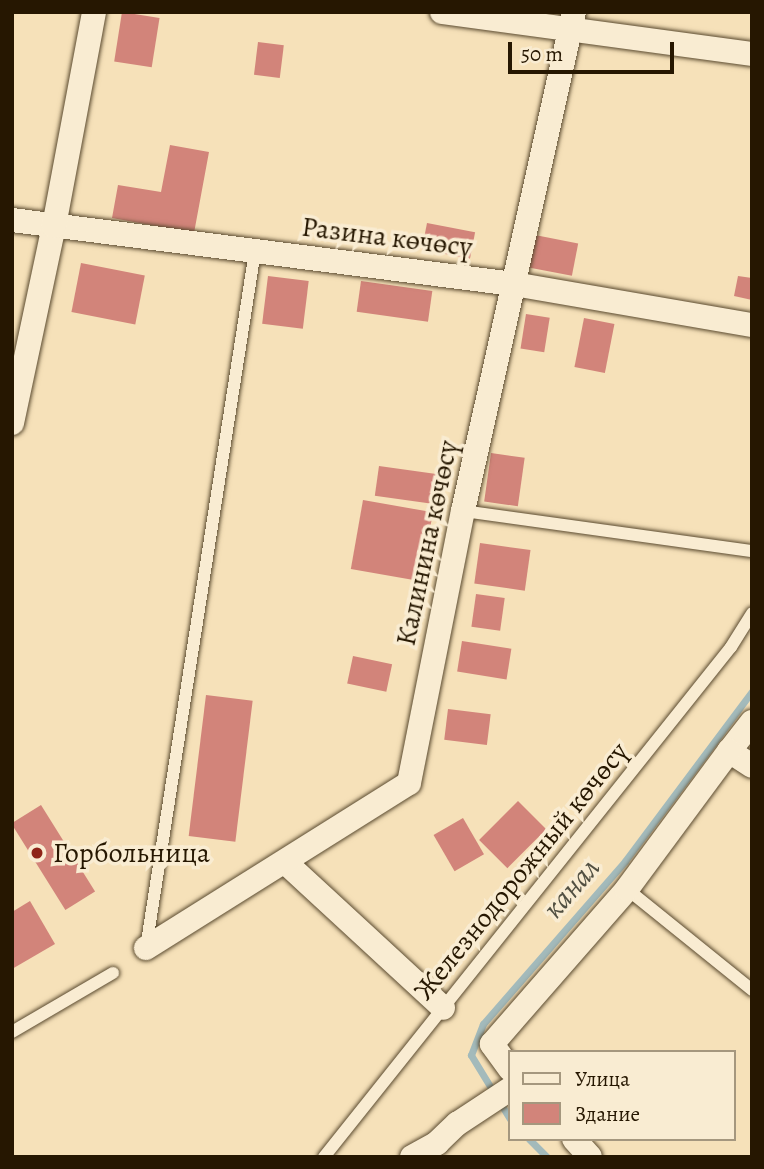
<!DOCTYPE html>
<html>
<head>
<meta charset="utf-8">
<style>
	body { margin:0 }
	#map { position:relative; width:764px; height:1169px; overflow:hidden; background:#f6e1b9; font-family:Alegreya,serif }
	div>[style] { position:absolute }
	[style*='--x'] { left:calc(var(--x)*1px); top:calc(var(--y)*1px); width:calc(var(--w)*1px); rotate:calc(var(--a)*1deg) }
	.stream>* { height:7px; margin:-3.5px; padding:0 3.5px; transform-origin:3.5px; border-radius:3.5px; background:#a3babb }
	.building>* { inset:0; background:#d2847a; transform-origin:0 0 }
	.roads { filter:drop-shadow(0 0 2px #5a4a2f) drop-shadow(0 0 2px #5a4a2f) }
	.service>* { height:12px; margin:-6px; padding:0 6px; transform-origin:6px; border-radius:6px; background:#f9ecd2 }
	.minor>* { height:24px; margin:-12px; padding:0 12px; transform-origin:12px; border-radius:12px; background:#f9ecd2 }
	.dots>* { width:19px; height:19px; translate:-50% -50%; box-sizing:border-box; border:4px solid #f9ecd2; border-radius:50% }
	span { translate:-50% -50%; white-space:nowrap; text-align:center; line-height:1.15; -webkit-text-stroke:7px #f9ecd2; paint-order:stroke }
	.street-label { font-size:28px; color:#261701 }
	.poi-label { font-size:28px; color:#261701 }
	.left { translate:0 -50%; text-align:left }
	.water-label { font-size:30px; color:#525042; font-style:italic }
	.frame { position:absolute; inset:0; border:14px solid #261701; pointer-events:none }
	.legend { position:absolute; left:508px; top:1050px; width:228px; height:91px; box-sizing:border-box; background:#f9ecd2; border:2px solid #a5977e; margin:0; padding:9px 12px; list-style:none; font-size:21px; color:#261701 }
	.legend li { display:flex; align-items:center; gap:14px; height:35px }
	.legend b { width:35px; border:2px solid #a5977e }
	.scale { position:absolute; left:508px; top:42px; width:166px; height:32px; box-sizing:border-box; border:4px solid #261701; border-top:0; padding-left:9px; font-size:21px; line-height:24px; white-space:nowrap; color:#261701; -webkit-text-stroke:5px #f9ecd2; paint-order:stroke }
</style>
</head>
<body>
<div id="map">
	<div class="stream">
		<i style="--x:510;--y:1119;--w:75;--a:-121.4"></i>
		<i style="--x:471;--y:1055;--w:33;--a:-69"></i>
		<i style="--x:483;--y:1024;--w:216;--a:-48.9"></i>
		<i style="--x:625;--y:861;--w:212;--a:-53.2"></i>
		<i style="--x:529;--y:1139;--w:25;--a:45"></i>
	</div>
	<div class="building">
		<i style="left:122px;top:12px;width:38px;height:50px;rotate:9deg"></i>
		<i style="left:258px;top:42px;width:26px;height:33px;rotate:7deg"></i>
		<i style="clip-path:polygon(170px 145px,209px 152px,194px 233px,112px 218px,118px 185px,161px 192px)"></i>
		<i style="left:427px;top:223px;width:49px;height:27px;rotate:11deg"></i>
		<i style="left:535px;top:235px;width:44px;height:33px;rotate:11deg"></i>
		<i style="left:81px;top:263px;width:65px;height:50px;rotate:11deg"></i>
		<i style="left:268px;top:276px;width:41px;height:48px;rotate:7deg"></i>
		<i style="clip-path:polygon(738px 276px,752px 278px,752px 300px,734px 296px)"></i>
		<i style="left:361px;top:281px;width:72px;height:31px;rotate:8deg"></i>
		<i style="left:526px;top:314px;width:24px;height:35px;rotate:9deg"></i>
		<i style="left:584px;top:318px;width:31px;height:50px;rotate:11deg"></i>
		<i style="left:491px;top:453px;width:34px;height:49px;rotate:8deg"></i>
		<i style="left:379px;top:466px;width:65px;height:30px;rotate:8deg"></i>
		<i style="left:363px;top:500px;width:71px;height:70px;rotate:10deg"></i>
		<i style="left:480px;top:543px;width:51px;height:41px;rotate:8deg"></i>
		<i style="left:476px;top:594px;width:29px;height:33px;rotate:8deg"></i>
		<i style="left:462px;top:641px;width:50px;height:31px;rotate:9deg"></i>
		<i style="left:353px;top:656px;width:40px;height:28px;rotate:12deg"></i>
		<i style="left:206px;top:695px;width:47px;height:142px;rotate:7deg"></i>
		<i style="left:448px;top:709px;width:43px;height:31px;rotate:7deg"></i>
		<i style="left:518px;top:801px;width:40px;height:55px;rotate:45deg"></i>
		<i style="left:41px;top:805px;width:102px;height:35px;rotate:58deg"></i>
		<i style="left:463px;top:818px;width:42px;height:34px;rotate:60deg"></i>
		<i style="clip-path:polygon(30px 901px,55px 944px,12px 969px,12px 912px)"></i>
	</div>
	<div class="roads">
		<div class="service">
			<i style="--x:463;--y:511;--w:292;--a:7.9"></i>
			<i style="--x:627;--y:889;--w:161;--a:38.9"></i>
			<i style="--x:146;--y:948;--w:705;--a:-81.11"></i>
			<i style="--x:12;--y:1032;--w:117;--a:-30.3"></i>
			<i style="--x:324;--y:1157;--w:652;--a:-51.41"></i>
			<i style="--x:731;--y:647;--w:40;--a:-58"></i>
		</div>
		<div class="minor">
			<i style="--x:442;--y:12;--w:313;--a:7.7"></i>
			<i style="--x:12;--y:220;--w:506;--a:7.27"></i>
			<i style="--x:514;--y:284;--w:242;--a:9.8"></i>
			<i style="--x:12;--y:423;--w:201;--a:-78"></i>
			<i style="--x:54;--y:226;--w:218;--a:-79.4"></i>
			<i style="--x:752;--y:722;--w:37;--a:128"></i>
			<i style="--x:729;--y:751;--w:27;--a:33"></i>
			<i style="--x:285;--y:862;--w:215;--a:42.7"></i>
			<i style="--x:146;--y:948;--w:310;--a:-32.1"></i>
			<i style="--x:409;--y:783;--w:277;--a:-78.8"></i>
			<i style="--x:463;--y:511;--w:511;--a:-77.46"></i>
			<i style="--x:510;--y:1069;--w:31;--a:-126"></i>
			<i style="--x:492;--y:1044;--w:206;--a:-48.9"></i>
			<i style="--x:627;--y:889;--w:172;--a:-53.5"></i>
			<i style="--x:574;--y:1139;--w:24;--a:48"></i>
			<i style="--x:412;--y:1157;--w:29;--a:-29"></i>
			<i style="--x:437;--y:1143;--w:28;--a:-44"></i>
			<i style="--x:457;--y:1124;--w:64;--a:-33.4"></i>
		</div>
	</div>
	<div class="dots">
		<i style="left:37px;top:853px;background:#8f2418"></i>
	</div>
	<div class="street-label">
		<span style="left:387px;top:237px;rotate:7deg">Разина көчөсү</span>
		<span style="left:427px;top:543px;rotate:-78deg">Калинина көчөсү</span>
		<span style="left:521px;top:871px;rotate:-51deg">Железнодорожный көчөсү</span>
	</div>
	<div class="poi-label">
		<span class="left" style="left:53px;top:853px">Горбольница</span>
	</div>
	<div class="water-label">
		<span style="left:571px;top:888px;rotate:-49deg">канал</span>
	</div>
	<div class="frame"></div>
	<ul class="legend">
	<li><b style="height:9px;background:#f9ecd2"></b>Улица</li>
	<li><b style="height:19px;background:#d2847a"></b>Здание</li>
	</ul>
	<div class="scale">50 m</div>
</div>
</body>
</html>
